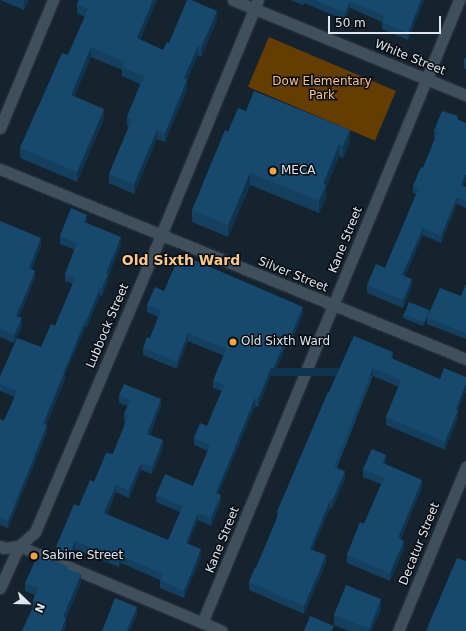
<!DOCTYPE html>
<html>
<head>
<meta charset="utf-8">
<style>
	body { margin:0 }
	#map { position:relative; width:466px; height:631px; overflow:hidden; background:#15232f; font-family:"DejaVu Sans",sans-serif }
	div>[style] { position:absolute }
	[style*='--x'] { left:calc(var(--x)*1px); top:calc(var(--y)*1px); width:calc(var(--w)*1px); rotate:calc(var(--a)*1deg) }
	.green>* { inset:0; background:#653d00; transform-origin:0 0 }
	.roads { filter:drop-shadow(0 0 1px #323c46) drop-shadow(0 0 1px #323c46) }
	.minor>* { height:11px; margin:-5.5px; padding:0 5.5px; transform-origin:5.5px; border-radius:5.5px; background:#404f5c }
	.tertiary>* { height:11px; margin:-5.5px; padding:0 5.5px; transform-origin:5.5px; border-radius:5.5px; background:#404f5c }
	.wall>* { inset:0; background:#143f5f }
	.shaded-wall>* { inset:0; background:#10334e; transform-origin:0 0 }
	.building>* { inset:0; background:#17496f; transform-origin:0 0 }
	.dots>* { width:11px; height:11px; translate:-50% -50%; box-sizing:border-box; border:2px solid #060c11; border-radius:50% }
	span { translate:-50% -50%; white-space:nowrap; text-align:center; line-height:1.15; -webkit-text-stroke:3px #060c11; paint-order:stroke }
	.street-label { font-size:12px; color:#dee7ef }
	.park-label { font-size:12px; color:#fec280 }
	.poi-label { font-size:12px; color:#dee7ef }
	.left { translate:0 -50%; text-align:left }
	.quarter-label { font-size:14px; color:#ffc88a; font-weight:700 }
	.north { position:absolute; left:8px; top:583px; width:40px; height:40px; -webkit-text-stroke:3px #060c11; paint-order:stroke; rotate:113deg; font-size:11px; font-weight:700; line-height:16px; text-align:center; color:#dee7ef }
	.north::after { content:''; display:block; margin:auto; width:14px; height:18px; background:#dee7ef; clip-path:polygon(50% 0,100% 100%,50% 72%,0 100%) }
	.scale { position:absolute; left:328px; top:16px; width:113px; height:18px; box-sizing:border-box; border:2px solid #dee7ef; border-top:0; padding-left:5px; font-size:12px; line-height:14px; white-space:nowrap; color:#dee7ef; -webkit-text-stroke:3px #060c11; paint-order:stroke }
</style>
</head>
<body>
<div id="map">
	<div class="green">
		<i style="left:269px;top:37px;width:138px;height:54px;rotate:23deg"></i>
	</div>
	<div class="roads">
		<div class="minor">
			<i style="--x:233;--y:0;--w:252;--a:22.2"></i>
			<i style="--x:0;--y:128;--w:139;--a:-67.5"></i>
			<i style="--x:0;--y:546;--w:4;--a:27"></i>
			<i style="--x:4;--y:548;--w:15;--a:-8"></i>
			<i style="--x:19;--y:546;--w:220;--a:22.7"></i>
			<i style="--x:202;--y:623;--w:674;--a:-67.58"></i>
			<i style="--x:398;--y:631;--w:178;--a:-67.5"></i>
		</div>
		<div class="tertiary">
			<i style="--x:0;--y:169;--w:503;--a:22.18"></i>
			<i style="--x:0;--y:588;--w:46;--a:-65.7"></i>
			<i style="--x:19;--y:546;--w:21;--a:-41"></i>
			<i style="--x:35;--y:532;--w:323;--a:-67"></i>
			<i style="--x:161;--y:235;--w:254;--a:-67.6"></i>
		</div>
	</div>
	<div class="wall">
		<i style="clip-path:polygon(0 0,29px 0,24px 10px)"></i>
		<i style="clip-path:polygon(79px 0,157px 0,140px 40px,163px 50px,169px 43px,217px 20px,201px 57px,198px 55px,187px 80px,187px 89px,165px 142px,157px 139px,134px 194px,109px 183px,109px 174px,129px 127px,127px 126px,127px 117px,140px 84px,122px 76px,122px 70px,91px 57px,74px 97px,104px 119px,77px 182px,20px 158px,20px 148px,68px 55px,85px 17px,77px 13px,77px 4px)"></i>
		<i style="clip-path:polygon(290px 0,424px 0,408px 40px,382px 29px,382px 22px,350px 8px,345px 20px,304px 3px,303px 5px)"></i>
		<i style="clip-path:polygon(466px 56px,466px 69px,464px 68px,464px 61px)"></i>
		<i style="clip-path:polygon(246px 111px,350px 142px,343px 158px,339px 156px,326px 188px,326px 198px,319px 213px,250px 185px,228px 237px,192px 222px,192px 210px,228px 132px)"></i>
		<i style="clip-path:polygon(458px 120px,464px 186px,466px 187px,466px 208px,457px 204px,441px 243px,423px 235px,405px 276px,412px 286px,403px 308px,367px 293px,367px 285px,385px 268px,416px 194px,413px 193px,413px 186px,423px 168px,435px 138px,434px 138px,434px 131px)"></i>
		<i style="clip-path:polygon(0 221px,41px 246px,32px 269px,35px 278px,19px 317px,22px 326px,14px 343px,0 337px)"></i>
		<i style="clip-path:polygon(87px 223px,121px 245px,108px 277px,108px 281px,102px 296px,100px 295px,87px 327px,86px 326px,65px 374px,65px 379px,46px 425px,47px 433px,8px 528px,0 525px,0 419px,4px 421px,15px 397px,0 391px,0 377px,41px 347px,55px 326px,73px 284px,65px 281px,65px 274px,75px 250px,60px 244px,60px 236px)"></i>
		<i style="clip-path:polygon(466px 284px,466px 339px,427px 324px,427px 318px,461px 296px)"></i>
		<i style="clip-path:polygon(164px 291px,303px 314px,291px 343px,288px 341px,273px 376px,271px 375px,258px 407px,255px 406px,218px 494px,221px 502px,211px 526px,198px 520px,188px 544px,201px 557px,184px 598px,160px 588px,160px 580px,121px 563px,119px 567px,75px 549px,70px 560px,56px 554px,56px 547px,94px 482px,113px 454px,126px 422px,124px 422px,124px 414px,128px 406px,119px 403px,119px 395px,161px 406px,150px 435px,163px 448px,152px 474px,141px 470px,129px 498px,116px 492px,107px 515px,168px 540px,180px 512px,156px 502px,156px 495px,193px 486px,208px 451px,194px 445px,194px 438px,207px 426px,222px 391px,213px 388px,213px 381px,224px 356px,188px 341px,177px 369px,143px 355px,143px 348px,150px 338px,158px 317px,147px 312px,147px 305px)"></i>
		<i style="clip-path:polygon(403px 314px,429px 314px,423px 326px,403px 318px)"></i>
		<i style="clip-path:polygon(354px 336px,393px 359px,458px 410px,458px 418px,445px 450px,386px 425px,386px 417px,399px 387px,373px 376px,337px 468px,345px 479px,332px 509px,330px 508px,312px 550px,326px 563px,304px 614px,249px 590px,249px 582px,256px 568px,277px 518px,277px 512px,329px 392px)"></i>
		<i style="clip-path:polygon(386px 463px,386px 464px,422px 488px,401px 539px,404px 549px,390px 581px,347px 563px,347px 555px,364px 524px,381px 484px,363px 477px,363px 469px)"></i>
		<i style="clip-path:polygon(68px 569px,81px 583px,66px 618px,66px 626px,64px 631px,22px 631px,33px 607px,33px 601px,35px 595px,25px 591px,25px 583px)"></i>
		<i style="clip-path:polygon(381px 609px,371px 631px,349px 631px,334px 625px,334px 615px)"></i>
	</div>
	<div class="shaded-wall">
		<i style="clip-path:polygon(24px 0,29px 0,24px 10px)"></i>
		<i style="clip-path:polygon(153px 0,157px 0,137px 48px,137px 38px)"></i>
		<i style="clip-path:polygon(421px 0,424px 0,408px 40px,408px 33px)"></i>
		<i style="clip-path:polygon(350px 1px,350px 8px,345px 20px,345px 13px)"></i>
		<i style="clip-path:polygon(217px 11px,217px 20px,201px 57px,201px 47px)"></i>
		<i style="clip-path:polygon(198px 46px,198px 55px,187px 80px,187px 89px,165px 142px,165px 133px,184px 78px)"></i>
		<i style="clip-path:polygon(91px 47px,91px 57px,71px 105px,71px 95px)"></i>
		<i style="clip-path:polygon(104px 109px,104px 119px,77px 182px,77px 172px)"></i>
		<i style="clip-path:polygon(157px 130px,157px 139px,134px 194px,134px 184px)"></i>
		<i style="clip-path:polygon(350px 130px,350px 142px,343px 158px,343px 146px)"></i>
		<i style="clip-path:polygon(339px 144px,339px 156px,326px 188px,326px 198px,319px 213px,319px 201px,323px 184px)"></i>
		<i style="clip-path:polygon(250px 173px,250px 185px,228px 237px,228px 225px)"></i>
		<i style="clip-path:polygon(466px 174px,466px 181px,461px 192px,461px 185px)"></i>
		<i style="clip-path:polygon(457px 197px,457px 204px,441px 243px,441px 236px)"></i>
		<i style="clip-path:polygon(87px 215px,87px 222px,84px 229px,84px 222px)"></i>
		<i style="clip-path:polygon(423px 228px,423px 235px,402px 282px,402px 275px)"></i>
		<i style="clip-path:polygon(121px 237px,121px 245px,108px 277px,108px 281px,102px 296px,102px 288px,106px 273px)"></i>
		<i style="clip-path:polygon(41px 238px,41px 246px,29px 276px,29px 268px)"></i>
		<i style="clip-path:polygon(35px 271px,35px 278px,16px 324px,16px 316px)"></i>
		<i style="clip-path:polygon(412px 279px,412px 286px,403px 308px,403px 300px)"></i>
		<i style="clip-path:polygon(100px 288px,100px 295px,87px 327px,87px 319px)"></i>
		<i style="clip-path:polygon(303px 307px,303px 314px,291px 343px,291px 335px)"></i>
		<i style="clip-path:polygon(429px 310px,429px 314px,423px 326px,423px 323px)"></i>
		<i style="clip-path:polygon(22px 318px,22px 326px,14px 343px,14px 335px)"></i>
		<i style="clip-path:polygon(86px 319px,86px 326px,65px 374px,65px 379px,43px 431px,43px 424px,64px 371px)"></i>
		<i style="clip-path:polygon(188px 333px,188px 341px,177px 369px,177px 362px)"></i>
		<i style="clip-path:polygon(288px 334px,288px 341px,273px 376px,273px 369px)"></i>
		<i style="clip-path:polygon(393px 352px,393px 360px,391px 358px)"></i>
		<i style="clip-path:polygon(271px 368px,271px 375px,258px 407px,258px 399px)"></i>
		<i style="left:373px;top:368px;width:8px;height:106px;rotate:90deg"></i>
		<i style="clip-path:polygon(466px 384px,466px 392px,458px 410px,458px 418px,445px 450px,445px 442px,456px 409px)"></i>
		<i style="clip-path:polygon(255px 398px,255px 406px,216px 500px,216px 493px)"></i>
		<i style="clip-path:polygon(161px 399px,161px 406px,147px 441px,147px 434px)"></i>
		<i style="clip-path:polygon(47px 425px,47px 433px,8px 528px,8px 521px)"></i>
		<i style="clip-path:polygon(163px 440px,163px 448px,152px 474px,152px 467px)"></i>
		<i style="clip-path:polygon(386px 455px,386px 463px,383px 471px,383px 463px)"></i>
		<i style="clip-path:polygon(141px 463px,141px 470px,129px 498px,129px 490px)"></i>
		<i style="clip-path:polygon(345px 471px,345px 479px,332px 509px,332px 501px)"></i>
		<i style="clip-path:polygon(422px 480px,422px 488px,398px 546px,398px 538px)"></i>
		<i style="clip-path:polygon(116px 485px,116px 492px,104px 521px,104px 513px)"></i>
		<i style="clip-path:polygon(221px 495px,221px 502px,211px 526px,211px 518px)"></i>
		<i style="clip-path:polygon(330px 500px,330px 508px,310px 556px,310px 549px)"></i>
		<i style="clip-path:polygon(198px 513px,198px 520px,186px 550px,186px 543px)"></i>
		<i style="clip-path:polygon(75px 541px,75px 549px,70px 560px,70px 553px)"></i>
		<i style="clip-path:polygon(404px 541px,404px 549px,390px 581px,390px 573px)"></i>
		<i style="clip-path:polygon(201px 549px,201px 557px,184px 598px,184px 591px)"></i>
		<i style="clip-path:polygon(326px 555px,326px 563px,304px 614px,304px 606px)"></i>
		<i style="clip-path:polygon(121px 556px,121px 563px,119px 567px,119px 560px)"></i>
		<i style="clip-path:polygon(81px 574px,81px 583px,66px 618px,66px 626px,64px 631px,61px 631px,63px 617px)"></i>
		<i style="clip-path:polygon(381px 599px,381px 609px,371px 631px,368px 631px,368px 630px)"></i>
		<i style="clip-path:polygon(137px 607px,137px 615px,130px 631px,127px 631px)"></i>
	</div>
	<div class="building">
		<i style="clip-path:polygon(79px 0,153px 0,137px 38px,163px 50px,167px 42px,169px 43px,187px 0,191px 0,217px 11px,201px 47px,198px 46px,184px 78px,187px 80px,165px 133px,157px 130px,134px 184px,109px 174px,132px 119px,127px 117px,144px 76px,122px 67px,124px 62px,91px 47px,71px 95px,104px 109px,77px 172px,20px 148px,62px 53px,68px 55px,88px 9px,77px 4px)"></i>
		<i style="clip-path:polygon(314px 0,421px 0,408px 33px,382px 22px,385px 16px,350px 1px,345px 13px)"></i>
		<i style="clip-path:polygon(466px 56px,466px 62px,464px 61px)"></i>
		<i style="clip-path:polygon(254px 91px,350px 130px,343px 146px,339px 144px,323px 184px,326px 185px,319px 201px,250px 173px,228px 225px,192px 210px,225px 130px,228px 132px,238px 108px,246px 111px)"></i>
		<i style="clip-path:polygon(442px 111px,458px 116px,457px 119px,466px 123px,466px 174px,461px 185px,466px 187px,466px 201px,457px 197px,441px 236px,423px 228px,402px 275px,412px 279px,403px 300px,367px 285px,376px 264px,385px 268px,419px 188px,413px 186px,421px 167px,423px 168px,437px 134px,438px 132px,434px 131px)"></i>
		<i style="clip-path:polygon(71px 208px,87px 215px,84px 222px,121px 237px,106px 273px,108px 274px,102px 288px,100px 288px,87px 319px,86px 319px,64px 371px,65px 371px,43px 424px,47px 425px,8px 521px,0 517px,0 419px,4px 421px,17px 391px,0 384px,0 377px,17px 338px,41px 347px,51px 324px,55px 326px,75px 278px,65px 274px,77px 243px,60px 236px)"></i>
		<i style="clip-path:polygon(0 221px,41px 238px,29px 268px,35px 271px,16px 316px,22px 318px,14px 335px,0 329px)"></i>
		<i style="clip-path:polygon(180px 254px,303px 307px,291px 335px,288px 334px,273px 369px,271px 368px,258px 399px,255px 398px,216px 493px,221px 495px,211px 518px,198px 513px,186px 543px,201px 549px,184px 591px,160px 580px,163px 574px,121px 556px,119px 560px,75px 541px,70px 553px,56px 547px,74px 504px,79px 506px,90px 480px,94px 482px,106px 453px,113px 454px,128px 416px,124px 414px,130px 400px,119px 395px,124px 384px,161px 399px,147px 434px,163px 440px,152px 467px,141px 463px,129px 490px,116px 485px,104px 513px,168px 540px,183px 506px,156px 495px,165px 474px,193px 486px,210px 445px,194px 438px,200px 423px,207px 426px,224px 385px,213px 381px,226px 349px,188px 333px,177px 362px,143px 348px,147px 337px,150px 338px,161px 311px,147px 305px,155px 287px,164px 291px)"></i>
		<i style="clip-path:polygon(466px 284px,466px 333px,427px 318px,440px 288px,461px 296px)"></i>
		<i style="left:409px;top:302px;width:22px;height:13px;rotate:22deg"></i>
		<i style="clip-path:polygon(354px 336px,393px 352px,391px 358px,440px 379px,444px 368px,466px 377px,466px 384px,456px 409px,458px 410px,445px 442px,386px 417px,401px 380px,373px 368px,334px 467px,345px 471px,332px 501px,330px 500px,310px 549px,326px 555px,304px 606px,249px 582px,255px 567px,256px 568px,279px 513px,277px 512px,328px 392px,329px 392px)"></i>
		<i style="clip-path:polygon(372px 449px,386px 455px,383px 463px,422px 480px,398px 538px,404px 541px,390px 573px,347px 555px,360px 522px,364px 524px,384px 478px,363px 469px)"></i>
		<i style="clip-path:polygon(37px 557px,50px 561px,51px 559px,68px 567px,67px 569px,81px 574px,63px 617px,66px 618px,61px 631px,22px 631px,36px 602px,33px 601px,38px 588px,25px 583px)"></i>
		<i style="clip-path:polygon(457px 558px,466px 561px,466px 631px,426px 631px)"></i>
		<i style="left:346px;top:585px;width:38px;height:32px;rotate:22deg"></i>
		<i style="clip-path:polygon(115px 598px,137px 607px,127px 631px,102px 631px)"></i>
		<i style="clip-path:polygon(310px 616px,334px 626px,332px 631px,304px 631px)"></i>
	</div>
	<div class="dots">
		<i style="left:273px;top:171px;background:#f3a442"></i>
		<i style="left:233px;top:342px;background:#f3a442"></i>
		<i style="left:34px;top:556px;background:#f3a442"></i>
	</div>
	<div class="street-label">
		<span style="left:410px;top:58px;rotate:22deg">White Street</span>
		<span style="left:346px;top:240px;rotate:-68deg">Kane Street</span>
		<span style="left:293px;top:275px;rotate:22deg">Silver Street</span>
		<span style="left:108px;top:326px;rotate:-67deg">Lubbock Street</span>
		<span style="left:223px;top:540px;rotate:-68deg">Kane Street</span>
		<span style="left:420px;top:544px;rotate:-68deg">Decatur Street</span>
	</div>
	<div class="park-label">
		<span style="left:322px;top:89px">Dow Elementary<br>Park</span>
	</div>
	<div class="poi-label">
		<span class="left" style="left:281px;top:171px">MECA</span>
		<span class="left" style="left:241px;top:342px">Old Sixth Ward</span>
		<span class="left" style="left:42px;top:556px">Sabine Street</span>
	</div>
	<div class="quarter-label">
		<span style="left:181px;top:260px">Old Sixth Ward</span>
	</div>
	<div class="north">N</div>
	<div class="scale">50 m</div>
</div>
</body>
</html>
